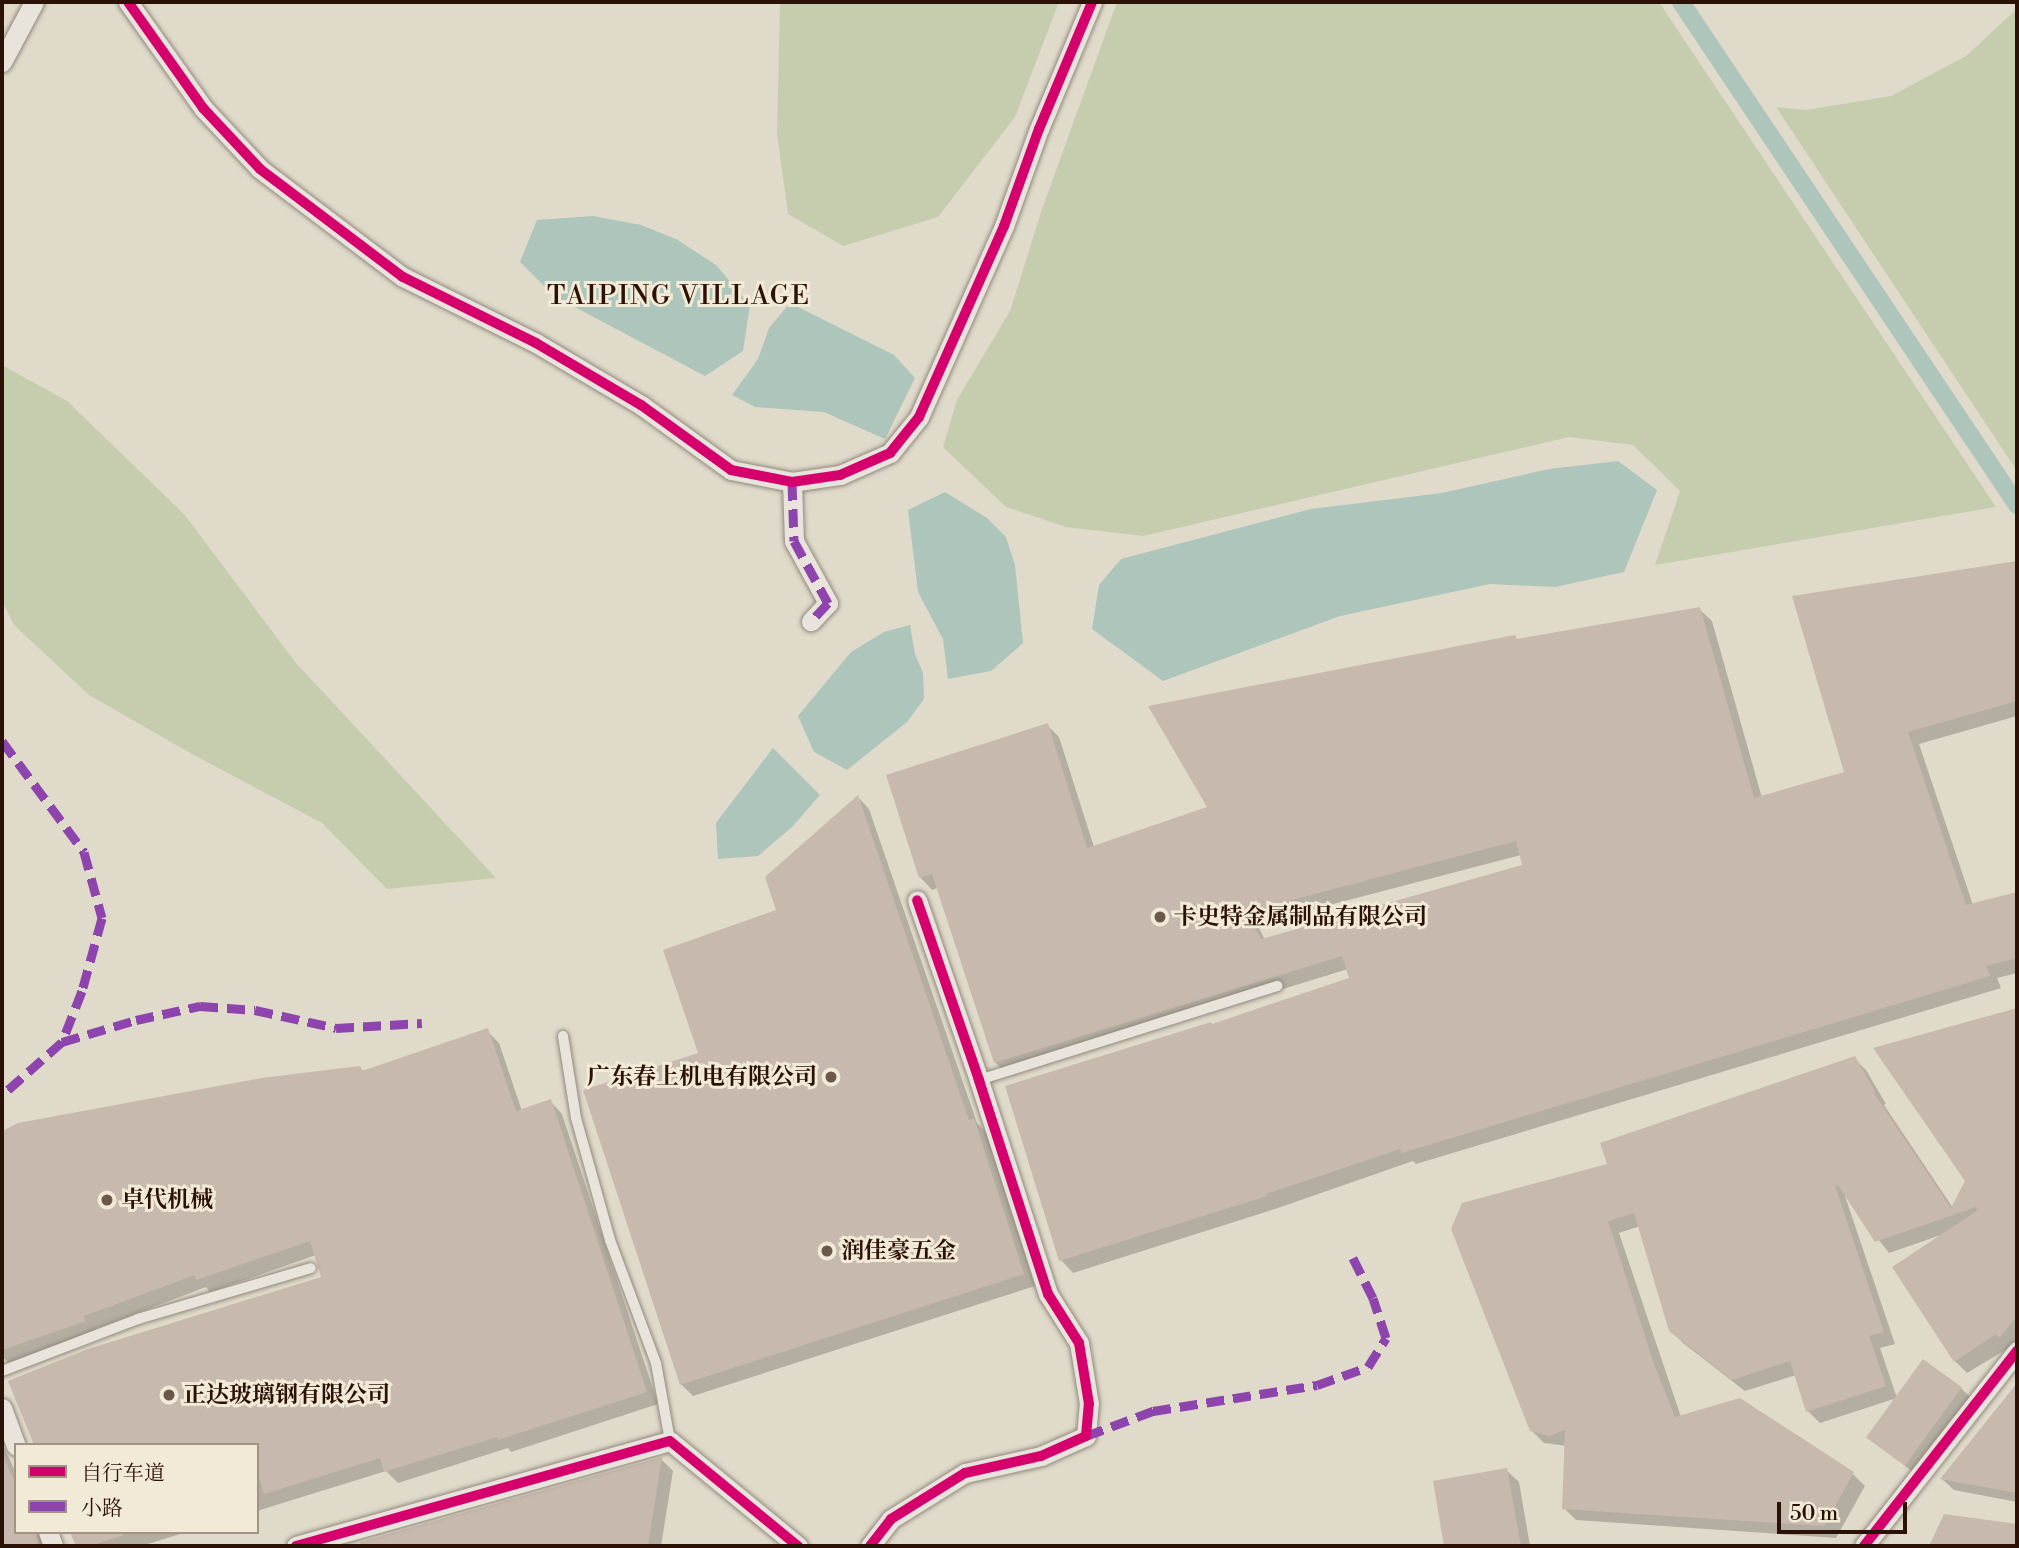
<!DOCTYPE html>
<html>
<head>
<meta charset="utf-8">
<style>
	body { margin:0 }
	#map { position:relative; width:2019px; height:1548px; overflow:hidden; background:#e0daca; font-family:"Libre Bodoni","Noto Serif SC",serif }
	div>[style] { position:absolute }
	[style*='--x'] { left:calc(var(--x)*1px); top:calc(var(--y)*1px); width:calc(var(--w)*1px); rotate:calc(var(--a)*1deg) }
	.green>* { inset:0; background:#c6cdae }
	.water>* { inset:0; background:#adc5ba }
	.shadow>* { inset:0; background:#0003 }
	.canal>* { height:18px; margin:-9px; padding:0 9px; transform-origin:9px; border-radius:9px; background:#adc5ba }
	.building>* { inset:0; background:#c8b9ae; transform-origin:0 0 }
	.roads { filter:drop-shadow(0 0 2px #90897f) drop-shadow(0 0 2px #90897f) }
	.service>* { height:10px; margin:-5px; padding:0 5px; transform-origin:5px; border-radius:5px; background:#e8e4dc }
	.minor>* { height:19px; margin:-9.5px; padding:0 9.5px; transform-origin:9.5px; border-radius:9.5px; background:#e8e4dc }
	.quiet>* { height:9px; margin-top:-4.5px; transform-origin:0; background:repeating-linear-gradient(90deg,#8e44ad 0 18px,transparent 0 27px) }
	.cycleway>* { height:10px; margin:-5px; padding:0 5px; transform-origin:5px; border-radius:5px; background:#d6006c }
	.dots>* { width:19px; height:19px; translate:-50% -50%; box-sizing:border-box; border:4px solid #f1ead7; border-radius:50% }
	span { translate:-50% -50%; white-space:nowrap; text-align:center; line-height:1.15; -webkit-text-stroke:6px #f1ead7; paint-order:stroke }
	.poi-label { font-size:23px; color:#2c1106; font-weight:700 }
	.left { translate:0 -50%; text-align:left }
	.right { translate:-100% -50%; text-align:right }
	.quarter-label { font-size:26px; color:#2c1106; letter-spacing:2px }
	.frame { position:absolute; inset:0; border:4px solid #2c1106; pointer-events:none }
	.legend { position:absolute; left:14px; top:1443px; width:245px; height:91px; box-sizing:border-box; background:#f1ead7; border:2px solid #a29383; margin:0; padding:9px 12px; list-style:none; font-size:21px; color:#2c1106 }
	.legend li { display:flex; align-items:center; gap:14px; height:35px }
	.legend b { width:35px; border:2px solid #a29383 }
	.scale { position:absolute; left:1777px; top:1502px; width:130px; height:32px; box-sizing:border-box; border:4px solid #2c1106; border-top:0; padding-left:9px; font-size:21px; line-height:24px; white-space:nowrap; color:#2c1106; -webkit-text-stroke:5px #f1ead7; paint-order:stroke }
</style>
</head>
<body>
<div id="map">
	<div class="green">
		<i style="clip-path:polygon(780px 2px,1059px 2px,1015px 117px,938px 217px,843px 246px,788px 214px,777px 134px)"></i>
		<i style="clip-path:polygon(1117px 2px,1659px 2px,1996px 507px,1655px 565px,1680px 491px,1633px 445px,1569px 437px,1143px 536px,1066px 527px,1006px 507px,943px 447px,957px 400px,1010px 311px,1042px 209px)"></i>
		<i style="clip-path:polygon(2017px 9px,2017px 471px,1776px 107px,1806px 110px,1891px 96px,1966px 56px)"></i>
		<i style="clip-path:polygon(2px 365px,67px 401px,184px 514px,296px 663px,496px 878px,387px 889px,322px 823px,192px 754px,89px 695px,14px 625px,2px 601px)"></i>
	</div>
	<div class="water">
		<i style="clip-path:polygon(593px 216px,641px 225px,676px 239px,716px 265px,750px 305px,743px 351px,705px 376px,554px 296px,520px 262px,537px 220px)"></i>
		<i style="clip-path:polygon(790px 303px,894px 355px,915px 378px,885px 439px,824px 412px,755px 407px,732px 395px,758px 359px,769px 328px)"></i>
		<i style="clip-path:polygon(1618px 461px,1657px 490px,1624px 572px,1555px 587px,1490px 584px,1340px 616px,1163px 681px,1092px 629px,1099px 585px,1121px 559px,1311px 509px,1442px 493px,1549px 469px)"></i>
		<i style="clip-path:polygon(945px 492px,987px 518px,1006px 537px,1015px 565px,1023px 643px,991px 671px,948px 679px,943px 639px,918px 592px,908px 510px)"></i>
		<i style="clip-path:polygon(910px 625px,915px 654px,923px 673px,924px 699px,907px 722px,847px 770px,814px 752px,798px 716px,851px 652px,884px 632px)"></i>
		<i style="clip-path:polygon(773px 748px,820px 795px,792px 827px,758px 856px,718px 859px,716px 823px)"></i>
	</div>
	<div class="shadow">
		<i style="clip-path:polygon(evenodd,2017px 563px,2017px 716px,1919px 744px,1973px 905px,2017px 894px,2017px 973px,1997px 978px,2001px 988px,1416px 1164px,1413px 1161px,1278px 1208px,1073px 1273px,1061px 1260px,1007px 1087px,1213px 1026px,1351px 979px,1348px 969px,1007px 1074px,995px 1062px,938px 888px,932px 890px,920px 877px,1047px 725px,1059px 737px,1094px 847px,1209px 808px,1519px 641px,1699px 609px,1712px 621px,1762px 798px,1846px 774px,1794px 597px,2017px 563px,1521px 855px,1524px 866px,1265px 940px,1257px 924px,1521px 855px)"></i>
		<i style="clip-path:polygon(858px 797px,869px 809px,977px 1123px,986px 1132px,1035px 1286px,693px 1396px,681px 1384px,700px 1054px,779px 911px)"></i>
		<i style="clip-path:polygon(2017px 1009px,2017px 1343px,1967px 1373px,1955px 1361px,1941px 1235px,1889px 1253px,1845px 1196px,1895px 1344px,1880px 1348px,1897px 1398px,1961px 1388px,1973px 1400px,1918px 1476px,1868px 1437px,1897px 1398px,1820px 1423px,1808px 1411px,1796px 1375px,1745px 1391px,1683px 1343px,1670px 1330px,1640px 1226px,1619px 1233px,1681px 1417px,1739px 1400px,1853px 1474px,1865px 1486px,1836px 1538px,1576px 1520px,1564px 1508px,1567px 1446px,1544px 1443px,1531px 1430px,1609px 1165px,1854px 1058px,1866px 1070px,1886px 1104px,1884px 1105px,1953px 1208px,1967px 1180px,1875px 1049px)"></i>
		<i style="clip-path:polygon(487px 1031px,499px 1043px,522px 1111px,550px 1101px,562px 1114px,658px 1404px,511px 1452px,508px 1448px,398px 1483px,386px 1471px,257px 1511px,257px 1445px,324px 1278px,316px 1255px,210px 1292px,206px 1287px,95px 1329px,97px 1333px,9px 1363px,2px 1356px,2px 1138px,5px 1131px,360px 1068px,364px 1072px)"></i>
		<i style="clip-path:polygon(2017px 1386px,2017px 1502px,1954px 1490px,1942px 1479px)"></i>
		<i style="clip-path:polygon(2px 1443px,16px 1473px,16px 1532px,43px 1532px,49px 1546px,2px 1546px)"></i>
		<i style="clip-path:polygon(661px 1459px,673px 1471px,661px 1546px,352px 1546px)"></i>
		<i style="clip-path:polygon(1506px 1470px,1519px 1482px,1530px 1546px,1446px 1546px,1435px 1483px)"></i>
		<i style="clip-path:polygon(1945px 1516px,2017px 1526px,2017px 1546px,1931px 1546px)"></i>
		<i style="clip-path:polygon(72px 1532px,187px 1532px,141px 1546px,78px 1546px)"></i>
	</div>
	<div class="canal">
		<i style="--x:1681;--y:2;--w:605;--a:56.26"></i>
	</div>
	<div class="building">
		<i style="clip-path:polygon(evenodd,2017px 561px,2017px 701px,1908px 732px,1966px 905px,2017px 892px,2017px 958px,1986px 966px,1990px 976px,1402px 1153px,1400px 1149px,1266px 1194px,1267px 1196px,1059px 1261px,1005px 1086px,1211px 1022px,1212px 1024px,1349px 978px,1342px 956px,994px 1063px,932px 874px,919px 878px,886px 775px,1048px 723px,1087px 848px,1207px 807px,1148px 706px,1515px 635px,1517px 639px,1700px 607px,1754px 798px,1844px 772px,1792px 596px,2017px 561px,1516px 841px,1522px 865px,1261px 939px,1246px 912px,1516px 841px)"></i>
		<i style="clip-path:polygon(858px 795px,969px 1120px,974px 1118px,1024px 1274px,680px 1385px,583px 1090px,698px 1053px,663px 950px,776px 910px,765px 877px)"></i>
		<i style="clip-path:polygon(2017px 1008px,2017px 1317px,1999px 1338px,1996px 1334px,1954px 1362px,1892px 1267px,1978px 1210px,1976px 1207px,1875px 1242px,1838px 1185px,1835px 1186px,1884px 1332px,1869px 1336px,1886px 1386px,1806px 1412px,1790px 1361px,1732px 1380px,1669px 1331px,1634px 1213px,1608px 1221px,1654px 1364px,1675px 1417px,1740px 1398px,1854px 1472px,1824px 1526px,1562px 1509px,1565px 1430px,1549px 1436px,1530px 1431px,1451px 1229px,1462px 1203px,1607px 1164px,1600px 1143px,1855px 1056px,1875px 1091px,1873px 1092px,1951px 1208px,1965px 1181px,1873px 1048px)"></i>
		<i style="clip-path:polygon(488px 1028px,516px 1111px,551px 1099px,647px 1392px,498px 1440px,497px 1437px,384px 1472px,380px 1458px,264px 1494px,257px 1471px,257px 1445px,34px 1445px,8px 1381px,88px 1349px,321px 1277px,310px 1241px,196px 1280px,195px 1275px,84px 1316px,86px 1321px,2px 1350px,4px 1130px,18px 1123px,262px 1078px,360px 1066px,362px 1071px)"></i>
		<i style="left:1923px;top:1359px;width:48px;height:97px;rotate:36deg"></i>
		<i style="clip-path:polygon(2017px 1383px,2017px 1493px,1940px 1479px)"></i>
		<i style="clip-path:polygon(2px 1454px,16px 1484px,16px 1532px,36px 1532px,39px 1543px,31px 1546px,2px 1546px)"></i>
		<i style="clip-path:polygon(662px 1457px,648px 1546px,361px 1546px,360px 1542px)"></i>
		<i style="clip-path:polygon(1507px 1468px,1521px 1546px,1444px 1546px,1433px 1481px)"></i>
		<i style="clip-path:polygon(1944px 1514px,2017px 1524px,2017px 1546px,1929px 1546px)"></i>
		<i style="clip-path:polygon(70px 1532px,123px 1532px,124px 1535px,90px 1546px,76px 1546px)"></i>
	</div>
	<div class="roads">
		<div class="service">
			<i style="--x:563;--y:1036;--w:83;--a:81"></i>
			<i style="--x:576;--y:1118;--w:127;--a:74.4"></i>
			<i style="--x:610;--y:1240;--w:131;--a:69.5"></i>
			<i style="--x:656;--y:1363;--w:79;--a:79.8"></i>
			<i style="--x:979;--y:1080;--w:313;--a:-17.5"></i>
			<i style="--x:2;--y:1371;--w:146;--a:-20.9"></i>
			<i style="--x:138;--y:1319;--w:180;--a:-16.4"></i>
		</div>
		<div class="minor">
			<i style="--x:128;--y:2;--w:130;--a:54.7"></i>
			<i style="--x:203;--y:108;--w:83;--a:46.9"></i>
			<i style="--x:260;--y:169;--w:179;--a:37.1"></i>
			<i style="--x:403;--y:277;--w:148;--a:26.4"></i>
			<i style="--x:536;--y:343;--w:122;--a:30.6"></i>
			<i style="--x:641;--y:405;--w:111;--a:35.8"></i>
			<i style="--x:731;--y:470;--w:62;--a:11.1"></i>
			<i style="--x:792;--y:482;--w:49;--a:-8.3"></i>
			<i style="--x:840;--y:475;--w:55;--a:-23.7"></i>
			<i style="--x:890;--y:453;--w:46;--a:-51.1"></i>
			<i style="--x:919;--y:417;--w:209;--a:-66"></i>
			<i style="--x:1004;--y:226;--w:103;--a:-70.2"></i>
			<i style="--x:1039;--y:129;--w:138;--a:-67.3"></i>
			<i style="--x:2;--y:62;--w:68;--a:-61.9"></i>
			<i style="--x:792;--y:482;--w:59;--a:88.1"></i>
			<i style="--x:794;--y:541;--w:71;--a:61.3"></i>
			<i style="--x:828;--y:603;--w:25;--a:133"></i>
			<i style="--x:2;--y:1408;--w:40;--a:69.8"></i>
			<i style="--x:48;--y:1532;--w:15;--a:70"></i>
			<i style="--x:296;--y:1546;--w:388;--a:-15.7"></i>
			<i style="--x:670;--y:1441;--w:166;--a:39.4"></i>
			<i style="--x:870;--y:1546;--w:34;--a:-52"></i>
			<i style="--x:891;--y:1519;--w:87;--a:-31.9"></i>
			<i style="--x:965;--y:1473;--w:78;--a:-12.6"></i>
			<i style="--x:1041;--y:1456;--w:49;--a:-24"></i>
			<i style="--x:1086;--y:1436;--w:32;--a:-85"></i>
			<i style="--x:1089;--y:1404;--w:62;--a:-99.3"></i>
			<i style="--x:1079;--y:1343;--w:58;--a:-122.3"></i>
			<i style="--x:1048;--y:1294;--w:225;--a:-107.9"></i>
			<i style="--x:979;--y:1080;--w:190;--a:-109"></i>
			<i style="--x:1864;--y:1546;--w:248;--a:-51.9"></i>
		</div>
	</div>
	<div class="quiet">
		<i style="--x:792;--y:482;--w:59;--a:88.1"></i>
		<i style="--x:794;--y:541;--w:71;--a:61.3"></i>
		<i style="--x:828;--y:603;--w:25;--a:133"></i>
		<i style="--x:2;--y:741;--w:138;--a:53.5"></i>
		<i style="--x:84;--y:852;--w:68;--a:74.7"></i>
		<i style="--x:102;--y:918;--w:76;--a:105.3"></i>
		<i style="--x:82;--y:991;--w:55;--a:111.4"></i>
		<i style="--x:62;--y:1042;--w:80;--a:138.5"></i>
		<i style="--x:62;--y:1042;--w:77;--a:-16.6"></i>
		<i style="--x:136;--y:1020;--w:66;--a:-12.3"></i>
		<i style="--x:200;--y:1006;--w:55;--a:4.2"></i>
		<i style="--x:255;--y:1010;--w:83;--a:12.5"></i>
		<i style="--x:336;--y:1028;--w:86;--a:-3.3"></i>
		<i style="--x:1086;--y:1436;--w:72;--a:-20.5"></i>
		<i style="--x:1153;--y:1411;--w:166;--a:-9"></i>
		<i style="--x:1317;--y:1385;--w:54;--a:-19.4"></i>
		<i style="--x:1368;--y:1367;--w:34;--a:-58"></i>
		<i style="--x:1386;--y:1338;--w:42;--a:-108"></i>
		<i style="--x:1373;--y:1298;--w:45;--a:-116.6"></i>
	</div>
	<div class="cycleway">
		<i style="--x:128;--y:2;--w:130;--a:54.7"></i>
		<i style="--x:203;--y:108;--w:83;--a:46.9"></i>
		<i style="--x:260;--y:169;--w:179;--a:37.1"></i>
		<i style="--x:403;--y:277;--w:148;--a:26.4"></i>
		<i style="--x:536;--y:343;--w:122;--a:30.6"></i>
		<i style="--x:641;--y:405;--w:111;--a:35.8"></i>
		<i style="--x:731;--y:470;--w:62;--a:11.1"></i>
		<i style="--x:792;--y:482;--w:49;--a:-8.3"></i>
		<i style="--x:840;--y:475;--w:55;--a:-23.7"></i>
		<i style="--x:890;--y:453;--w:46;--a:-51.1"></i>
		<i style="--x:919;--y:417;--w:209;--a:-66"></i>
		<i style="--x:1004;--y:226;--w:103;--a:-70.2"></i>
		<i style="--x:1039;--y:129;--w:138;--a:-67.3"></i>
		<i style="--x:296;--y:1546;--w:388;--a:-15.7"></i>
		<i style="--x:670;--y:1441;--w:166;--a:39.4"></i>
		<i style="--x:870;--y:1546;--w:34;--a:-52"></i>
		<i style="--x:891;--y:1519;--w:87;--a:-31.9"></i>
		<i style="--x:965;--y:1473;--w:78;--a:-12.6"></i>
		<i style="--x:1041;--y:1456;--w:49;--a:-24"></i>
		<i style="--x:1086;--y:1436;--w:32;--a:-85"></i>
		<i style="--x:1089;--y:1404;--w:62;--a:-99.3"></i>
		<i style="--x:1079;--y:1343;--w:58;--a:-122.3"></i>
		<i style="--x:1048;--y:1294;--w:225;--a:-107.9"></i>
		<i style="--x:979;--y:1080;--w:190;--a:-109"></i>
		<i style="--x:1864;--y:1546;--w:248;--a:-51.9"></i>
	</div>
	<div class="dots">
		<i style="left:1160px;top:917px;background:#6b574b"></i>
		<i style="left:831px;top:1077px;background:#6b574b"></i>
		<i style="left:107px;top:1200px;background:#6b574b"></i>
		<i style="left:827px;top:1251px;background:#6b574b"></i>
		<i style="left:169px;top:1395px;background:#6b574b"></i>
	</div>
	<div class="poi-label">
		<span class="left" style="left:1174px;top:917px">卡史特金属制品有限公司</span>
		<span class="right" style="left:817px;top:1077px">广东春上机电有限公司</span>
		<span class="left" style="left:121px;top:1200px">卓代机械</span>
		<span class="left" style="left:841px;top:1251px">润佳豪五金</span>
		<span class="left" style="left:183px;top:1395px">正达玻璃钢有限公司</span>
	</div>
	<div class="quarter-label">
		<span style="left:679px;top:297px">TAIPING VILLAGE</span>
	</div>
	<div class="frame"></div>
	<ul class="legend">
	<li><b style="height:9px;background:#d6006c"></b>自行车道</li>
	<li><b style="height:9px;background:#8e44ad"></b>小路</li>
	</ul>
	<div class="scale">50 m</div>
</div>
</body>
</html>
